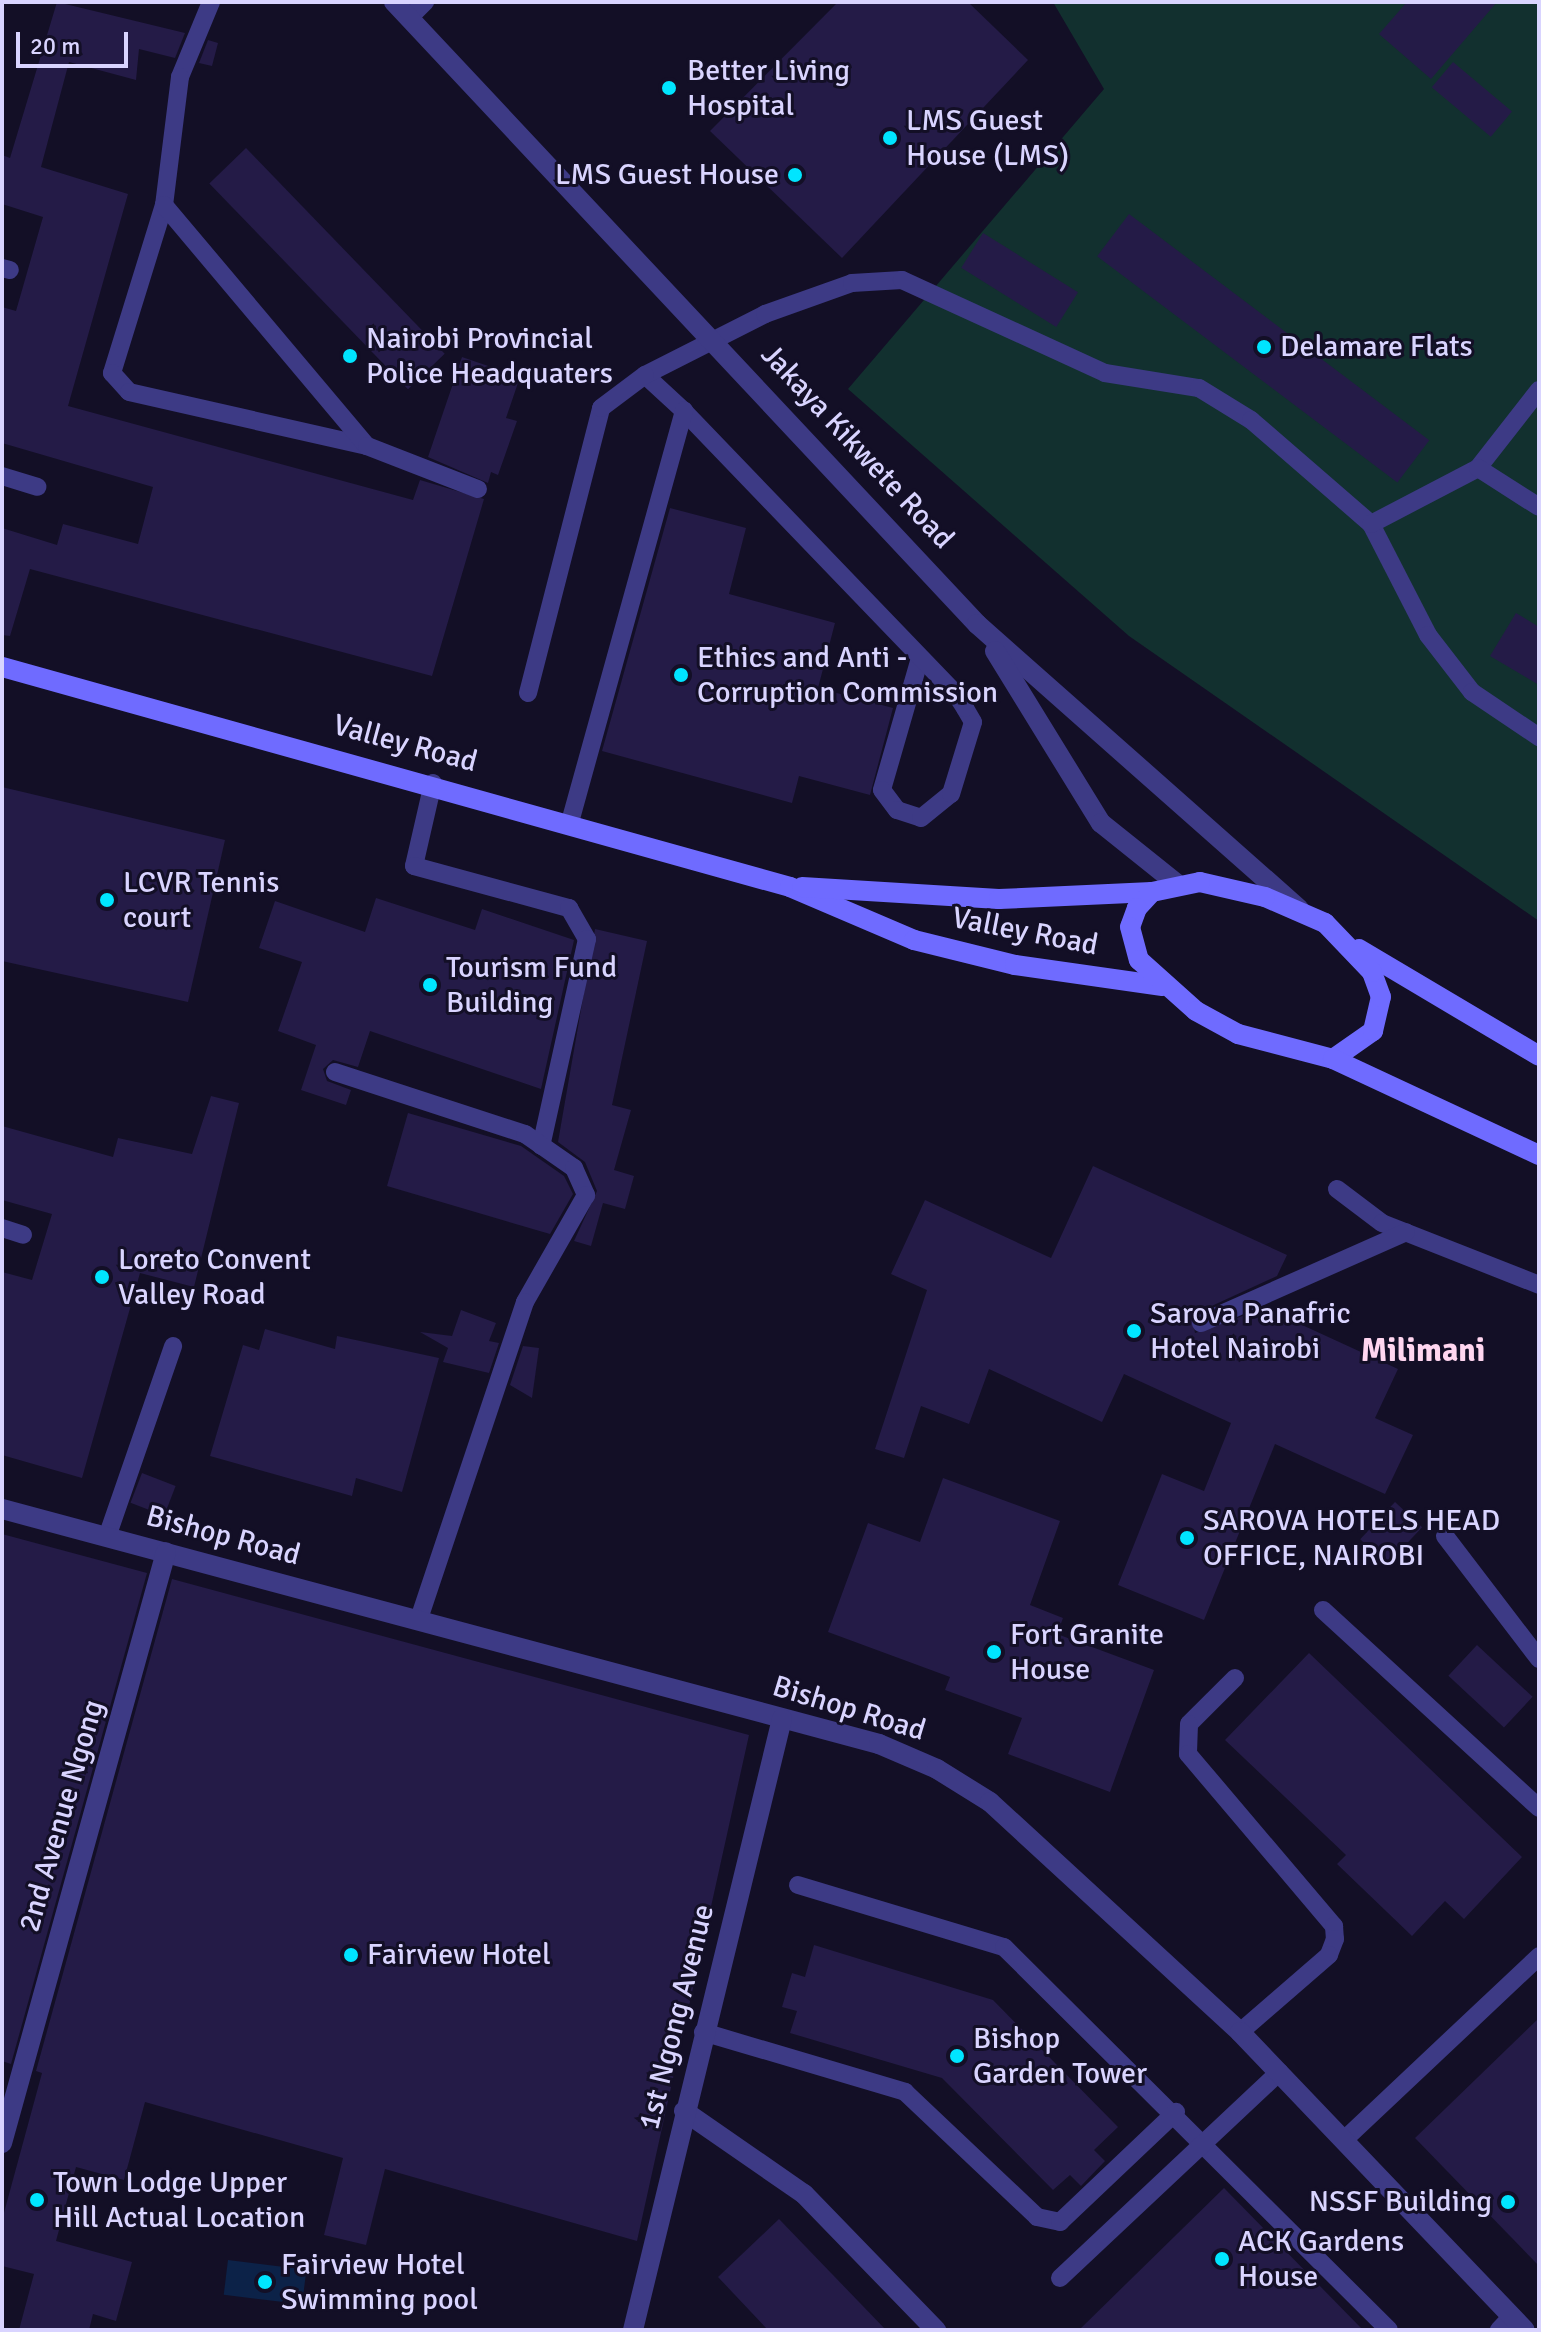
<!DOCTYPE html>
<html>
<head>
<meta charset="utf-8">
<style>
	body { margin:0 }
	#map { position:relative; width:1541px; height:2332px; overflow:hidden; background:#130f26; font-family:Signika,sans-serif }
	div>[style] { position:absolute }
	[style*='--x'] { left:calc(var(--x)*1px); top:calc(var(--y)*1px); width:calc(var(--w)*1px); rotate:calc(var(--a)*1deg) }
	.green>* { inset:0; background:#12302f }
	.water>* { inset:0; background:#0c2248; transform-origin:0 0 }
	.building>* { inset:0; background:#241b47; transform-origin:0 0 }
	.service>* { height:18px; margin:-9px; padding:0 9px; transform-origin:9px; border-radius:9px; background:#3d3a85 }
	.minor>* { height:20px; margin:-10px; padding:0 10px; transform-origin:10px; border-radius:10px; background:#3d3a85 }
	.tertiary>* { height:20px; margin:-10px; padding:0 10px; transform-origin:10px; border-radius:10px; background:#3d3a85 }
	.secondary>* { height:20px; margin:-10px; padding:0 10px; transform-origin:10px; border-radius:10px; background:#6f6bff }
	.dots>* { width:22px; height:22px; translate:-50% -50%; box-sizing:border-box; border:4px solid #130f26; border-radius:50% }
	span { translate:-50% -50%; white-space:nowrap; text-align:center; line-height:1.15; -webkit-text-stroke:6px #130f26; paint-order:stroke }
	.poi-label { font-size:30px; color:#d9d4ff }
	.left { translate:0 -50%; text-align:left }
	.right { translate:-100% -50%; text-align:right }
	.street-label { font-size:30px; color:#d9d4ff }
	.neighbourhood-label { font-size:32px; color:#ffd6f0; font-weight:700 }
	.frame { position:absolute; inset:0; border:4px solid #d9d4ff; pointer-events:none }
	.scale { position:absolute; left:16px; top:32px; width:112px; height:36px; box-sizing:border-box; border:4px solid #d9d4ff; border-top:0; padding-left:10px; font-size:24px; line-height:28px; white-space:nowrap; color:#d9d4ff; -webkit-text-stroke:6px #130f26; paint-order:stroke }
</style>
</head>
<body>
<div id="map">
	<div class="green">
		<i style="clip-path:polygon(1053px 2px,1539px 2px,1539px 921px,1129px 636px,848px 389px,1104px 89px)"></i>
	</div>
	<div class="water">
		<i style="left:228px;top:2260px;width:79px;height:35px;rotate:7deg"></i>
	</div>
	<div class="building">
		<i style="clip-path:polygon(57px 2px,185px 33px,175px 58px,139px 49px,136px 80px,69px 62px,41px 167px,128px 194px,68px 406px,413px 500px,420px 480px,484px 499px,432px 676px,30px 569px,10px 636px,2px 635px,2px 528px,57px 545px,63px 524px,138px 544px,153px 487px,2px 443px,2px 307px,16px 311px,43px 217px,2px 204px,2px 155px,10px 158px)"></i>
		<i style="clip-path:polygon(838px 2px,968px 2px,1028px 60px,842px 258px,710px 131px)"></i>
		<i style="clip-path:polygon(1407px 2px,1497px 2px,1431px 79px,1379px 34px)"></i>
		<i style="clip-path:polygon(208px 40px,218px 43px,212px 66px,199px 63px)"></i>
		<i style="left:1453px;top:62px;width:77px;height:33px;rotate:40deg"></i>
		<i style="left:246px;top:148px;width:286px;height:51px;rotate:46deg"></i>
		<i style="left:1129px;top:214px;width:376px;height:53px;rotate:37deg"></i>
		<i style="left:983px;top:233px;width:112px;height:41px;rotate:32deg"></i>
		<i style="clip-path:polygon(462px 357px,520px 377px,506px 418px,517px 421px,498px 475px,491px 472px,488px 483px,428px 457px)"></i>
		<i style="clip-path:polygon(670px 508px,746px 528px,729px 594px,835px 623px,818px 688px,893px 708px,870px 795px,799px 776px,792px 803px,602px 751px)"></i>
		<i style="clip-path:polygon(1516px 613px,1539px 627px,1539px 685px,1490px 656px)"></i>
		<i style="clip-path:polygon(2px 787px,225px 840px,188px 1002px,2px 961px)"></i>
		<i style="clip-path:polygon(376px 898px,475px 930px,482px 909px,574px 940px,541px 1089px,370px 1031px,358px 1067px,333px 1060px,323px 1069px,327px 1081px,351px 1090px,346px 1105px,301px 1090px,316px 1045px,278px 1031px,302px 962px,259px 948px,275px 901px,365px 932px)"></i>
		<i style="clip-path:polygon(595px 929px,647px 941px,612px 1105px,631px 1110px,614px 1170px,634px 1176px,625px 1209px,603px 1203px,591px 1246px,574px 1241px,597px 1191px,585px 1162px,558px 1142px)"></i>
		<i style="clip-path:polygon(211px 1096px,239px 1103px,194px 1287px,140px 1273px,82px 1478px,2px 1455px,2px 1272px,32px 1280px,52px 1214px,2px 1200px,2px 1126px,113px 1157px,118px 1138px,192px 1154px)"></i>
		<i style="clip-path:polygon(408px 1113px,521px 1146px,564px 1176px,573px 1194px,550px 1234px,387px 1186px)"></i>
		<i style="clip-path:polygon(1093px 1166px,1287px 1255px,1277px 1276px,1192px 1315px,1195px 1333px,1265px 1308px,1398px 1369px,1375px 1418px,1413px 1435px,1385px 1494px,1275px 1444px,1204px 1620px,1118px 1585px,1162px 1474px,1204px 1491px,1231px 1423px,1124px 1374px,1102px 1422px,989px 1369px,969px 1424px,921px 1406px,904px 1458px,875px 1449px,927px 1290px,891px 1274px,925px 1200px,1051px 1258px)"></i>
		<i style="clip-path:polygon(461px 1310px,496px 1323px,489px 1341px,499px 1343px,489px 1373px,443px 1362px,448px 1348px,420px 1332px,452px 1336px)"></i>
		<i style="clip-path:polygon(265px 1329px,335px 1349px,337px 1336px,439px 1358px,402px 1492px,356px 1478px,352px 1496px,210px 1456px,243px 1345px,259px 1350px)"></i>
		<i style="clip-path:polygon(523px 1346px,539px 1348px,532px 1398px,510px 1385px)"></i>
		<i style="left:142px;top:1473px;width:36px;height:32px;rotate:21deg"></i>
		<i style="clip-path:polygon(943px 1478px,1060px 1521px,1030px 1605px,1063px 1618px,1057px 1634px,1154px 1670px,1110px 1792px,1008px 1754px,1022px 1718px,945px 1690px,950px 1677px,828px 1632px,868px 1523px,920px 1542px)"></i>
		<i style="left:1395px;top:1502px;width:37px;height:51px;rotate:43deg"></i>
		<i style="clip-path:polygon(2px 1534px,147px 1573px,11px 2064px,2px 2061px)"></i>
		<i style="clip-path:polygon(172px 1579px,749px 1735px,637px 2241px,385px 2169px,366px 2245px,324px 2235px,343px 2158px,145px 2102px,124px 2180px,76px 2167px,56px 2241px,132px 2262px,116px 2321px,93px 2314px,89px 2330px,19px 2330px,34px 2274px,2px 2266px,2px 2220px,42px 2073px,36px 2071px)"></i>
		<i style="left:1477px;top:1645px;width:76px;height:42px;rotate:43deg"></i>
		<i style="clip-path:polygon(1309px 1653px,1522px 1857px,1464px 1919px,1445px 1901px,1412px 1936px,1337px 1864px,1346px 1855px,1225px 1740px)"></i>
		<i style="clip-path:polygon(814px 1945px,993px 2000px,1118px 2127px,1094px 2150px,1105px 2161px,1081px 2186px,1070px 2175px,1053px 2190px,942px 2078px,790px 2033px,797px 2011px,782px 2007px,792px 1973px,805px 1977px)"></i>
		<i style="clip-path:polygon(1539px 2018px,1539px 2266px,1415px 2138px)"></i>
		<i style="clip-path:polygon(1224px 2188px,1363px 2330px,1079px 2330px)"></i>
		<i style="clip-path:polygon(779px 2219px,886px 2330px,768px 2330px,718px 2277px)"></i>
	</div>
	<div class="service">
		<i style="--x:211;--y:2;--w:81;--a:112.5"></i>
		<i style="--x:180;--y:77;--w:129;--a:97.1"></i>
		<i style="--x:164;--y:205;--w:176;--a:107.2"></i>
		<i style="--x:112;--y:373;--w:25;--a:48"></i>
		<i style="--x:129;--y:392;--w:244;--a:12.8"></i>
		<i style="--x:409;--y:18;--w:23;--a:-45"></i>
		<i style="--x:164;--y:205;--w:315;--a:49.9"></i>
		<i style="--x:367;--y:446;--w:119;--a:21.2"></i>
		<i style="--x:2;--y:268;--w:8;--a:14"></i>
		<i style="--x:1478;--y:468;--w:99;--a:-52"></i>
		<i style="--x:2;--y:476;--w:37;--a:17"></i>
		<i style="--x:1371;--y:524;--w:125;--a:62.8"></i>
		<i style="--x:1428;--y:635;--w:72;--a:52.3"></i>
		<i style="--x:1472;--y:692;--w:81;--a:33.9"></i>
		<i style="--x:920;--y:658;--w:137;--a:106.1"></i>
		<i style="--x:882;--y:790;--w:25;--a:53"></i>
		<i style="--x:897;--y:810;--w:25;--a:18"></i>
		<i style="--x:921;--y:818;--w:38;--a:-39"></i>
		<i style="--x:951;--y:794;--w:75;--a:-73"></i>
		<i style="--x:973;--y:722;--w:16;--a:-120"></i>
		<i style="--x:965;--y:708;--w:17;--a:-123"></i>
		<i style="--x:956;--y:694;--w:393;--a:-133.9"></i>
		<i style="--x:684;--y:411;--w:53;--a:-137.3"></i>
		<i style="--x:645;--y:375;--w:135;--a:-26.9"></i>
		<i style="--x:765;--y:314;--w:92;--a:-19.6"></i>
		<i style="--x:852;--y:283;--w:50;--a:-3.4"></i>
		<i style="--x:902;--y:280;--w:223;--a:24.6"></i>
		<i style="--x:1105;--y:373;--w:95;--a:9.1"></i>
		<i style="--x:1199;--y:388;--w:61;--a:31.6"></i>
		<i style="--x:1251;--y:420;--w:159;--a:40.9"></i>
		<i style="--x:1371;--y:524;--w:121;--a:-27.6"></i>
		<i style="--x:1478;--y:468;--w:72;--a:32.6"></i>
		<i style="--x:528;--y:693;--w:294;--a:-75.6"></i>
		<i style="--x:601;--y:408;--w:55;--a:-36.9"></i>
		<i style="--x:433;--y:783;--w:85;--a:102.9"></i>
		<i style="--x:414;--y:866;--w:161;--a:15.2"></i>
		<i style="--x:569;--y:908;--w:36;--a:60"></i>
		<i style="--x:587;--y:939;--w:212;--a:102.5"></i>
		<i style="--x:570;--y:822;--w:427;--a:-74.5"></i>
		<i style="--x:335;--y:1072;--w:200;--a:18.1"></i>
		<i style="--x:525;--y:1134;--w:60;--a:34.8"></i>
		<i style="--x:574;--y:1168;--w:30;--a:66"></i>
		<i style="--x:586;--y:1195;--w:123;--a:119.7"></i>
		<i style="--x:525;--y:1302;--w:334;--a:108.5"></i>
		<i style="--x:1337;--y:1189;--w:56;--a:37.1"></i>
		<i style="--x:1382;--y:1223;--w:169;--a:21.5"></i>
		<i style="--x:2;--y:1228;--w:22;--a:18"></i>
		<i style="--x:1201;--y:1323;--w:224;--a:-23.9"></i>
		<i style="--x:1445;--y:1536;--w:155;--a:52.6"></i>
		<i style="--x:107;--y:1537;--w:202;--a:-70.9"></i>
		<i style="--x:1323;--y:1610;--w:293;--a:42.5"></i>
		<i style="--x:1235;--y:1678;--w:65;--a:135"></i>
		<i style="--x:1189;--y:1724;--w:30;--a:92"></i>
		<i style="--x:1188;--y:1754;--w:226;--a:49.7"></i>
		<i style="--x:1334;--y:1926;--w:13;--a:86"></i>
		<i style="--x:1335;--y:1939;--w:17;--a:111"></i>
		<i style="--x:1329;--y:1955;--w:118;--a:139.1"></i>
		<i style="--x:798;--y:1885;--w:215;--a:16.8"></i>
		<i style="--x:1004;--y:1947;--w:543;--a:44.85"></i>
		<i style="--x:703;--y:2032;--w:211;--a:16.5"></i>
		<i style="--x:905;--y:2092;--w:182;--a:43.4"></i>
		<i style="--x:1037;--y:2217;--w:24;--a:12"></i>
		<i style="--x:1060;--y:2222;--w:160;--a:-43.5"></i>
		<i style="--x:1344;--y:2140;--w:268;--a:-43.3"></i>
		<i style="--x:1060;--y:2278;--w:301;--a:-43.2"></i>
		<i style="--x:1499;--y:2330;--w:19;--a:-47"></i>
	</div>
	<div class="minor">
		<i style="--x:2;--y:1509;--w:908;--a:15"></i>
		<i style="--x:879;--y:1744;--w:63;--a:23.3"></i>
		<i style="--x:937;--y:1769;--w:62;--a:31.9"></i>
		<i style="--x:990;--y:1802;--w:340;--a:42.6"></i>
		<i style="--x:1240;--y:2032;--w:412;--a:46.3"></i>
		<i style="--x:684;--y:2111;--w:146;--a:34.7"></i>
		<i style="--x:804;--y:2194;--w:190;--a:45.9"></i>
		<i style="--x:2;--y:2143;--w:613;--a:-74.49"></i>
		<i style="--x:633;--y:2330;--w:629;--a:-76.3"></i>
	</div>
	<div class="tertiary">
		<i style="--x:394;--y:2;--w:853;--a:46.85"></i>
		<i style="--x:977;--y:624;--w:430;--a:41.5"></i>
		<i style="--x:995;--y:651;--w:202;--a:58.4"></i>
		<i style="--x:1101;--y:823;--w:96;--a:38.7"></i>
	</div>
	<div class="secondary">
		<i style="--x:2;--y:667;--w:818;--a:15.6"></i>
		<i style="--x:790;--y:887;--w:135;--a:23.1"></i>
		<i style="--x:914;--y:940;--w:104;--a:13.9"></i>
		<i style="--x:1015;--y:965;--w:149;--a:8.1"></i>
		<i style="--x:802;--y:887;--w:197;--a:3.5"></i>
		<i style="--x:999;--y:899;--w:153;--a:-2.6"></i>
		<i style="--x:1359;--y:949;--w:209;--a:30.7"></i>
		<i style="--x:1333;--y:1059;--w:49;--a:-35"></i>
		<i style="--x:1373;--y:1031;--w:35;--a:-77"></i>
		<i style="--x:1381;--y:997;--w:27;--a:-110"></i>
		<i style="--x:1372;--y:972;--w:68;--a:-133.8"></i>
		<i style="--x:1325;--y:923;--w:65;--a:-156.6"></i>
		<i style="--x:1265;--y:897;--w:67;--a:-167"></i>
		<i style="--x:1200;--y:882;--w:49;--a:168.2"></i>
		<i style="--x:1152;--y:892;--w:22;--a:133"></i>
		<i style="--x:1137;--y:908;--w:20;--a:110"></i>
		<i style="--x:1130;--y:927;--w:34;--a:75"></i>
		<i style="--x:1139;--y:960;--w:76;--a:41.8"></i>
		<i style="--x:1196;--y:1011;--w:48;--a:28.7"></i>
		<i style="--x:1238;--y:1034;--w:98;--a:14.7"></i>
		<i style="--x:1333;--y:1059;--w:227;--a:25"></i>
	</div>
	<div class="dots">
		<i style="left:669px;top:88px;background:#00e5ff"></i>
		<i style="left:890px;top:138px;background:#00e5ff"></i>
		<i style="left:795px;top:175px;background:#00e5ff"></i>
		<i style="left:1264px;top:347px;background:#00e5ff"></i>
		<i style="left:350px;top:356px;background:#00e5ff"></i>
		<i style="left:681px;top:675px;background:#00e5ff"></i>
		<i style="left:107px;top:900px;background:#00e5ff"></i>
		<i style="left:430px;top:985px;background:#00e5ff"></i>
		<i style="left:102px;top:1277px;background:#00e5ff"></i>
		<i style="left:1134px;top:1331px;background:#00e5ff"></i>
		<i style="left:1187px;top:1538px;background:#00e5ff"></i>
		<i style="left:994px;top:1652px;background:#00e5ff"></i>
		<i style="left:351px;top:1955px;background:#00e5ff"></i>
		<i style="left:957px;top:2056px;background:#00e5ff"></i>
		<i style="left:37px;top:2200px;background:#00e5ff"></i>
		<i style="left:1508px;top:2202px;background:#00e5ff"></i>
		<i style="left:1222px;top:2259px;background:#00e5ff"></i>
		<i style="left:265px;top:2282px;background:#00e5ff"></i>
	</div>
	<div class="poi-label">
		<span class="left" style="left:687px;top:88px">Better Living<br>Hospital</span>
		<span class="left" style="left:906px;top:138px">LMS Guest<br>House (LMS)</span>
		<span class="right" style="left:779px;top:175px">LMS Guest House</span>
		<span class="left" style="left:366px;top:356px">Nairobi Provincial<br>Police Headquaters</span>
		<span class="left" style="left:1280px;top:347px">Delamare Flats</span>
		<span class="left" style="left:697px;top:675px">Ethics and Anti -<br>Corruption Commission</span>
		<span class="left" style="left:123px;top:900px">LCVR Tennis<br>court</span>
		<span class="left" style="left:446px;top:985px">Tourism Fund<br>Building</span>
		<span class="left" style="left:118px;top:1277px">Loreto Convent<br>Valley Road</span>
		<span class="left" style="left:1150px;top:1331px">Sarova Panafric<br>Hotel Nairobi</span>
		<span class="left" style="left:1203px;top:1538px">SAROVA HOTELS HEAD<br>OFFICE, NAIROBI</span>
		<span class="left" style="left:1010px;top:1652px">Fort Granite<br>House</span>
		<span class="left" style="left:367px;top:1955px">Fairview Hotel</span>
		<span class="left" style="left:973px;top:2056px">Bishop<br>Garden Tower</span>
		<span class="left" style="left:53px;top:2200px">Town Lodge Upper<br>Hill Actual Location</span>
		<span class="right" style="left:1492px;top:2202px">NSSF Building</span>
		<span class="left" style="left:1238px;top:2259px">ACK Gardens<br>House</span>
		<span class="left" style="left:281px;top:2282px">Fairview Hotel<br>Swimming pool</span>
	</div>
	<div class="street-label">
		<span style="left:857px;top:447px;rotate:47deg">Jakaya Kikwete Road</span>
		<span style="left:405px;top:744px;rotate:15deg">Valley Road</span>
		<span style="left:1025px;top:932px;rotate:11deg">Valley Road</span>
		<span style="left:223px;top:1536px;rotate:15deg">Bishop Road</span>
		<span style="left:849px;top:1709px;rotate:17deg">Bishop Road</span>
		<span style="left:62px;top:1816px;rotate:-74deg">2nd Avenue Ngong</span>
		<span style="left:677px;top:2017px;rotate:-76deg">1st Ngong Avenue</span>
	</div>
	<div class="neighbourhood-label">
		<span style="left:1423px;top:1351px">Milimani</span>
	</div>
	<div class="frame"></div>
	<div class="scale">20 m</div>
</div>
</body>
</html>
